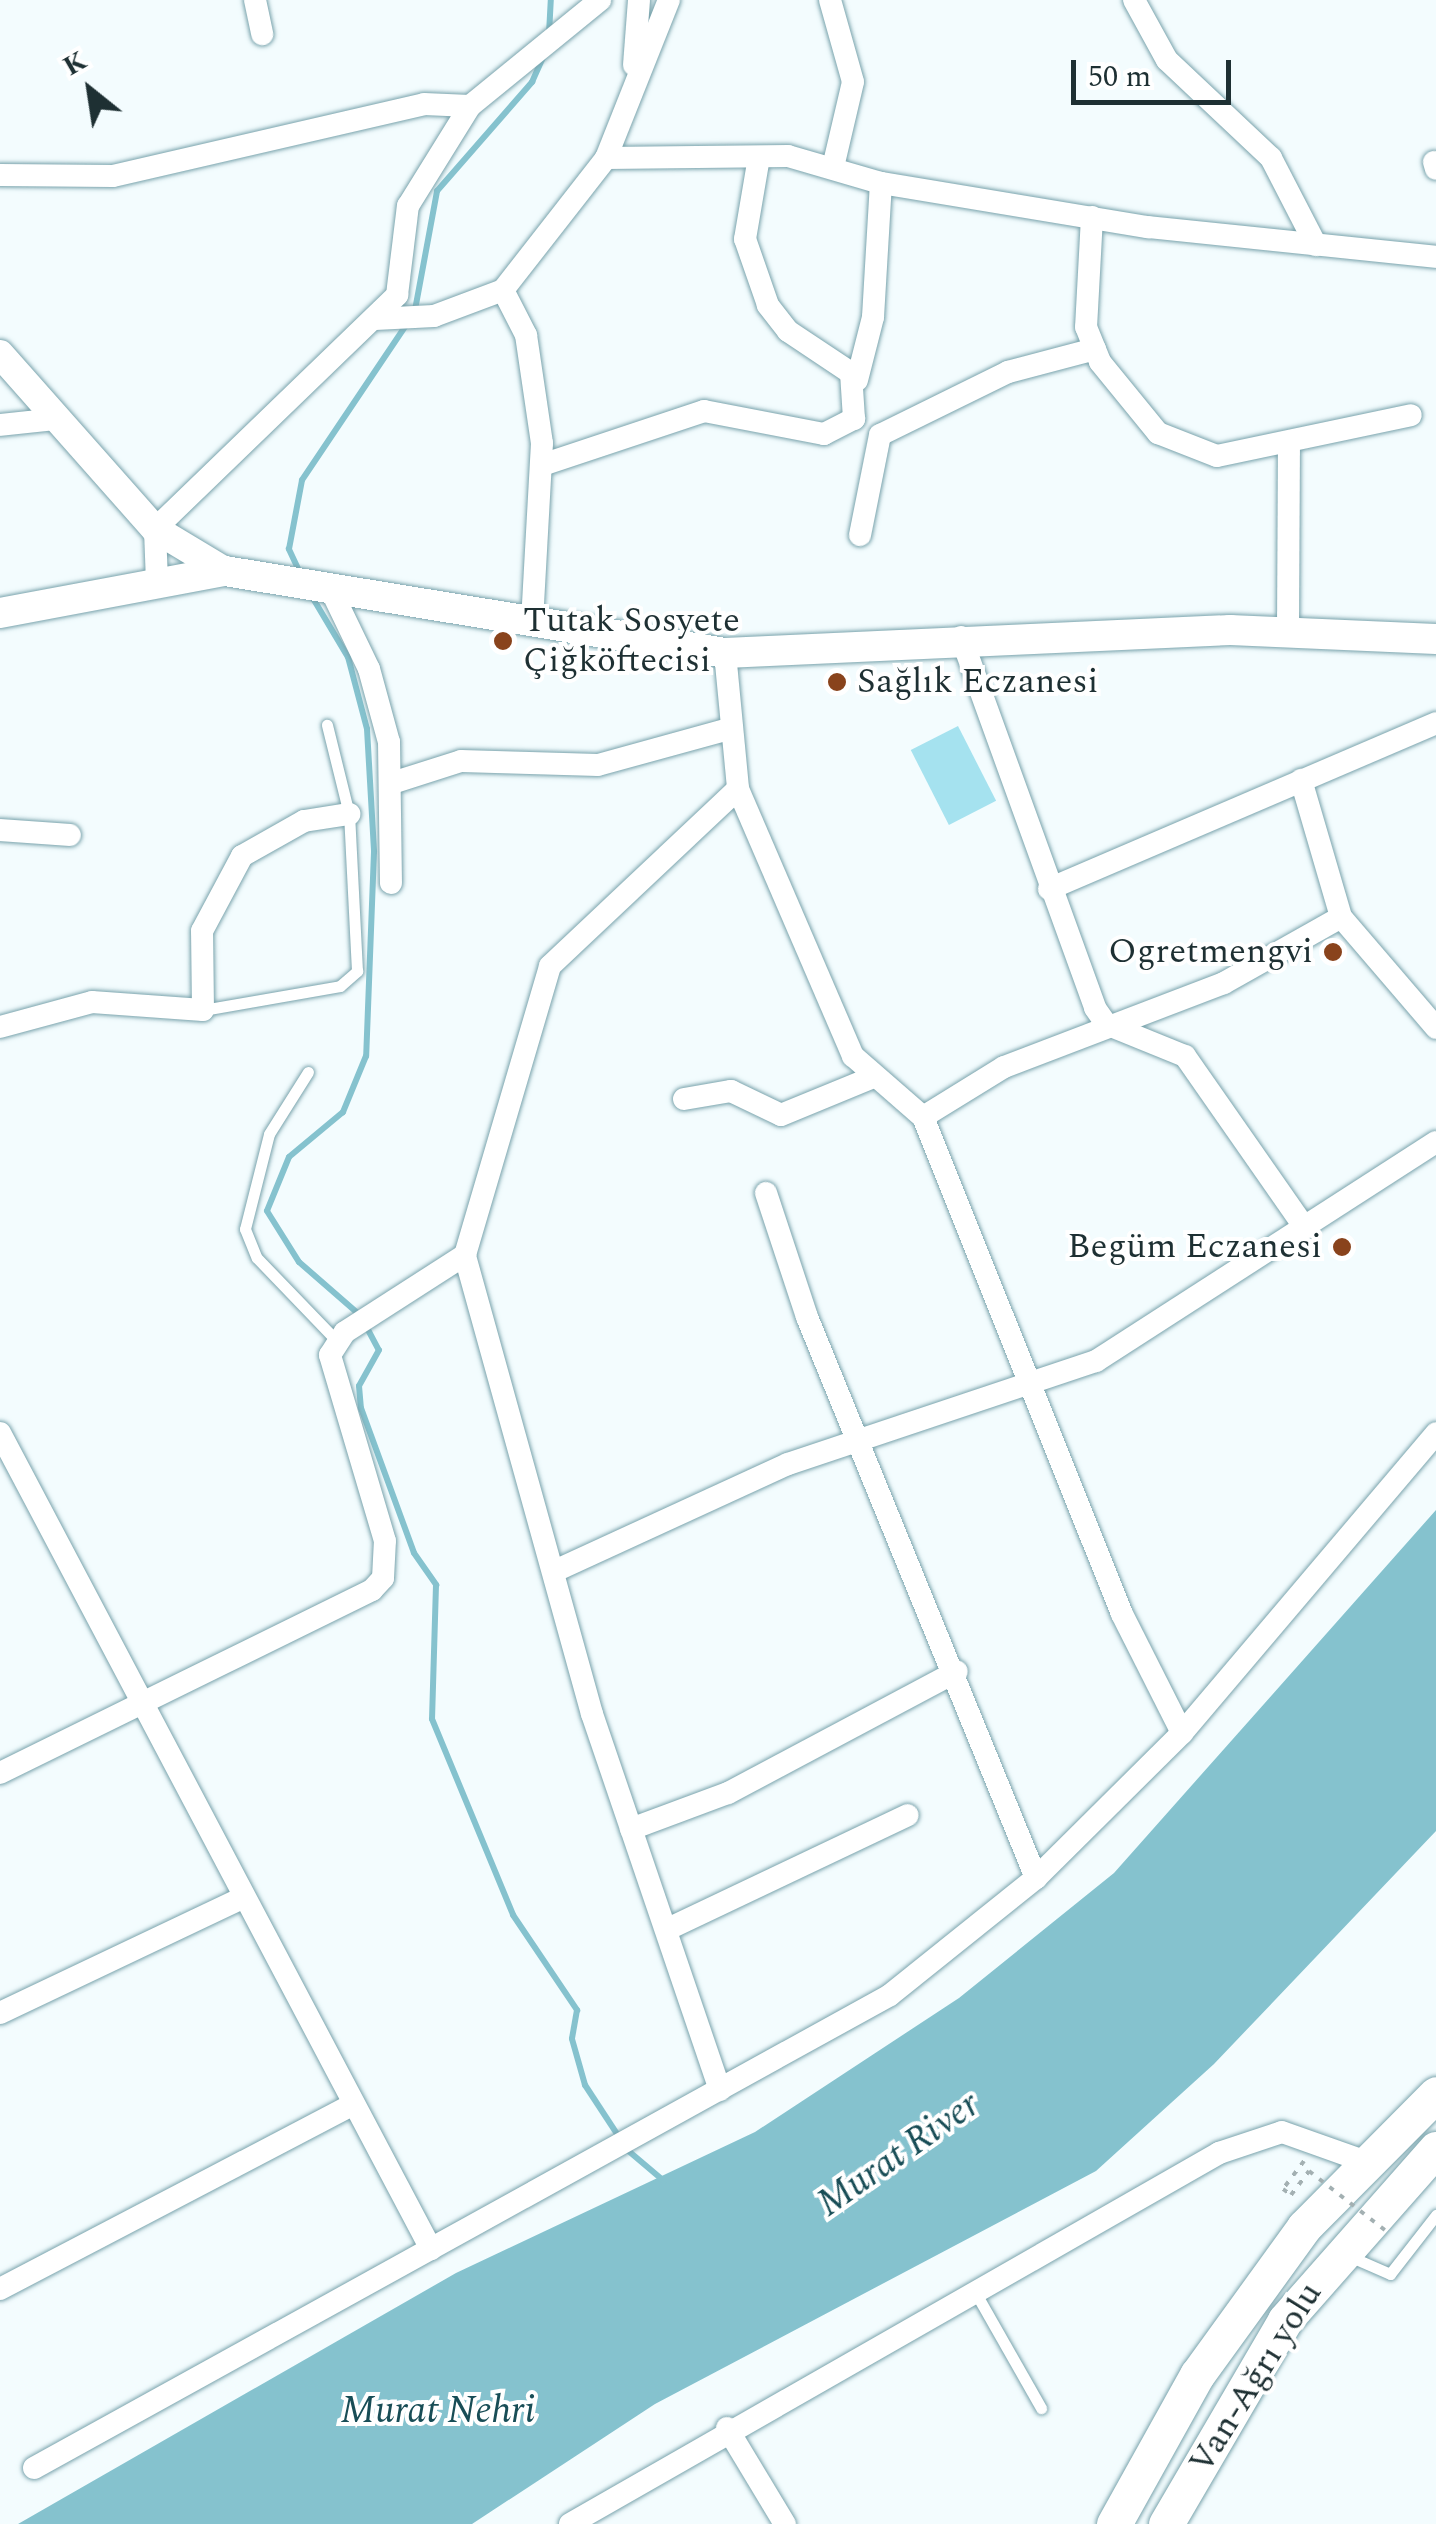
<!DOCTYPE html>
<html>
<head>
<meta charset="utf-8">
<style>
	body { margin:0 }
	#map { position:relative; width:1436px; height:2524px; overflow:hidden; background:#f3fcfe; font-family:Spectral,serif }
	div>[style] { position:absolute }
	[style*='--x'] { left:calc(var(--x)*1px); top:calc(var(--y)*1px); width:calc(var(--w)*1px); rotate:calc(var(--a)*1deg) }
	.water>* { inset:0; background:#85c2ce }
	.stream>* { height:6px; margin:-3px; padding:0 3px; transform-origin:3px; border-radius:3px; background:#85c2ce }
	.building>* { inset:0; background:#a5e2ef; transform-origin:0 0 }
	.path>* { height:4px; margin-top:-2px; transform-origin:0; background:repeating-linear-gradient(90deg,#a3b0b2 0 5px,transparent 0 13px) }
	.roads { filter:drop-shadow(0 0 2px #79a3ac) drop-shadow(0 0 2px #79a3ac) }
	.service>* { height:11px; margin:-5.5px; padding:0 5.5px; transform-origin:5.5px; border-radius:5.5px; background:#fff }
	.minor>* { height:22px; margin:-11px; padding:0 11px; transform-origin:11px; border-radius:11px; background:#fff }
	.tertiary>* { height:28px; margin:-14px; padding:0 14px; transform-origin:14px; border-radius:14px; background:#fff }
	.secondary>* { height:30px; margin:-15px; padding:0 15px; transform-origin:15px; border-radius:15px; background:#fff }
	.primary>* { height:35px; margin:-17.5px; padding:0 17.5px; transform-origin:17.5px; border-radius:17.5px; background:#fff }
	.path-bridge>* { height:4px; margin-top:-2px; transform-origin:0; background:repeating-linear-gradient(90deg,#a3b0b2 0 5px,transparent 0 13px) }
	.dots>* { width:28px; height:28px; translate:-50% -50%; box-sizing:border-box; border:5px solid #fff; border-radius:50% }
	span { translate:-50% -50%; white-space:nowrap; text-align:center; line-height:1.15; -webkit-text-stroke:8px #fff; paint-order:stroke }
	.poi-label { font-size:35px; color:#1e3033 }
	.left { translate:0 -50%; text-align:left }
	.right { translate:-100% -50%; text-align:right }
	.street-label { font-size:35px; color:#1e3033 }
	.water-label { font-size:38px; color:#184d56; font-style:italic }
	.north { position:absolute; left:40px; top:40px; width:100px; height:100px; -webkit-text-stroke:8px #fff; paint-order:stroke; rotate:330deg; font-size:28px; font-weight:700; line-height:40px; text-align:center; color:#1e3033 }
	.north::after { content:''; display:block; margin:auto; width:35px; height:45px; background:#1e3033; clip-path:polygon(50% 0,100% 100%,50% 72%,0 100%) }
	.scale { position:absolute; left:1071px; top:60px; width:160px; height:45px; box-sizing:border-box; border:5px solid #1e3033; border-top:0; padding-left:12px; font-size:30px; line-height:35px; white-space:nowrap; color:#1e3033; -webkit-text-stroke:8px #fff; paint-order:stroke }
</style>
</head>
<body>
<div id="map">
	<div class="water">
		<i style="clip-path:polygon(1436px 1510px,1436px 1831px,1214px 2064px,1096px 2171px,655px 2404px,472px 2524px,18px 2524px,456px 2273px,755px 2132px,959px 1998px,1114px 1873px)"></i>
	</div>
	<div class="stream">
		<i style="--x:549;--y:34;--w:34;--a:-87"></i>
		<i style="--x:415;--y:310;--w:121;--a:-79.5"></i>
		<i style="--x:437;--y:191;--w:145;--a:-48.9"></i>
		<i style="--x:532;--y:82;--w:34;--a:-66"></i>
		<i style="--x:301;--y:575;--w:29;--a:-115"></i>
		<i style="--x:289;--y:549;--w:70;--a:-79.3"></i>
		<i style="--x:302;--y:480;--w:187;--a:-56.1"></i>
		<i style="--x:311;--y:595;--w:72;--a:59.2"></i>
		<i style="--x:348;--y:657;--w:74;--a:75.2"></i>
		<i style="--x:367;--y:729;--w:123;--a:86.7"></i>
		<i style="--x:374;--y:852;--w:204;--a:92.2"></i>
		<i style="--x:366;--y:1056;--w:61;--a:112.3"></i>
		<i style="--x:343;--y:1112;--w:70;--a:140.2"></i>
		<i style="--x:289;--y:1157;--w:58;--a:112.2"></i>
		<i style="--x:267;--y:1211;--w:60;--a:57.9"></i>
		<i style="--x:299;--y:1262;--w:81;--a:41"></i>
		<i style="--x:366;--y:1326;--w:27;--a:62"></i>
		<i style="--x:379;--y:1350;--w:41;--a:119.1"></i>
		<i style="--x:359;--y:1386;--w:22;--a:85"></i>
		<i style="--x:361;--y:1408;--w:154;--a:69.9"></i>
		<i style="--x:414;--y:1553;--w:39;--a:55"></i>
		<i style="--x:436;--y:1585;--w:134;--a:91.7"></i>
		<i style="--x:432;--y:1719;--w:212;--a:67.5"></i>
		<i style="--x:513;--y:1915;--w:115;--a:56"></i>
		<i style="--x:577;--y:2010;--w:29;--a:100"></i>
		<i style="--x:572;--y:2039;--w:48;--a:74.2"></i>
		<i style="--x:585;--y:2085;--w:62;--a:56.8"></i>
		<i style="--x:625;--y:2148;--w:51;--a:40.2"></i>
	</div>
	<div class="building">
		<i style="left:958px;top:726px;width:84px;height:53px;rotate:63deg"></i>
	</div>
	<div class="path">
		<i style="--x:1304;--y:2161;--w:35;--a:127"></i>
		<i style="--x:1283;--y:2189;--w:10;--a:37"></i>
		<i style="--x:1291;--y:2195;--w:30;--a:-53"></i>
	</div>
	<div class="roads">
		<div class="service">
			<i style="--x:203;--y:1010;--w:139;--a:-9.9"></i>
			<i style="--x:340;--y:986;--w:23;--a:-41"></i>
			<i style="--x:357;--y:971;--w:157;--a:-92.9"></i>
			<i style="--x:349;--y:814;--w:92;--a:-103.9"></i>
			<i style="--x:308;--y:1072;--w:73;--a:122.2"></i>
			<i style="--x:269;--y:1134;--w:98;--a:104.2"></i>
			<i style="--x:245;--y:1229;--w:31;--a:68"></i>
			<i style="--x:257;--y:1258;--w:114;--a:46.1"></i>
			<i style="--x:1349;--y:2256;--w:45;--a:23.7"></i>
			<i style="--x:1390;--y:2274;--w:75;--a:-52.1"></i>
			<i style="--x:974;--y:2290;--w:136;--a:60.4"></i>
		</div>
		<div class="minor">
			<i style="--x:255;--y:0;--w:35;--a:78"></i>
			<i style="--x:830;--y:0;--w:85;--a:74.3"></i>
			<i style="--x:853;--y:82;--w:83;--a:103.2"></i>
			<i style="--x:1134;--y:0;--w:68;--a:61.2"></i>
			<i style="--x:1167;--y:60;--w:143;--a:43.3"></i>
			<i style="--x:1271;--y:158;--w:98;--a:62.7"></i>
			<i style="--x:634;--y:65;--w:65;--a:-85.6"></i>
			<i style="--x:606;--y:158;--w:182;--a:-0.6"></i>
			<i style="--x:788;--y:156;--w:97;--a:16.2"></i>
			<i style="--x:881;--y:183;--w:271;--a:9.4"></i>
			<i style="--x:1148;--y:227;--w:290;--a:5.9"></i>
			<i style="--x:1434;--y:162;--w:7;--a:74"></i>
			<i style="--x:0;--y:175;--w:113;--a:0.5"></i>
			<i style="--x:113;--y:176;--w:319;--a:-13"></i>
			<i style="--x:424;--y:104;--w:46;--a:2.5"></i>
			<i style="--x:1092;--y:217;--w:110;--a:93.1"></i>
			<i style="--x:1086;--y:327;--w:38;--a:68"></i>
			<i style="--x:1100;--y:362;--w:92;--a:50.8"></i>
			<i style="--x:1158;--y:433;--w:63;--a:21.3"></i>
			<i style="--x:1217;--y:456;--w:198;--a:-11.9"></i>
			<i style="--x:503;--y:290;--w:51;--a:62.9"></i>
			<i style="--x:526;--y:335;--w:109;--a:81.6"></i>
			<i style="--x:542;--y:443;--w:178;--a:93.2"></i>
			<i style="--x:375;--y:319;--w:59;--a:-2.9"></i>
			<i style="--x:434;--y:316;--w:74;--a:-20.6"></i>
			<i style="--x:503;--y:290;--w:167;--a:-52"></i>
			<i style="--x:606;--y:158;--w:170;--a:-68.3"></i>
			<i style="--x:857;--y:380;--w:65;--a:-75.7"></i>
			<i style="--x:873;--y:317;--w:134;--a:-86.6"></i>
			<i style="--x:0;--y:425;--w:56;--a:-6.1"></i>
			<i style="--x:542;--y:465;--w:171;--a:-18.4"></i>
			<i style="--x:704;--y:411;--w:122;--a:10.9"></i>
			<i style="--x:824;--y:434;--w:34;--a:-27"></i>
			<i style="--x:854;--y:419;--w:46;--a:-93.7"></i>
			<i style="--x:851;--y:373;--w:76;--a:-146.3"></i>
			<i style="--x:788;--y:331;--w:33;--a:-128"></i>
			<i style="--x:768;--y:305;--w:70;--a:-109.2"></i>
			<i style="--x:745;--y:239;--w:83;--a:-80.3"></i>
			<i style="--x:860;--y:535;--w:102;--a:-78.7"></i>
			<i style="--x:880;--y:435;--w:143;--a:-26.2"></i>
			<i style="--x:1008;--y:372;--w:90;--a:-14.8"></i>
			<i style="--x:157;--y:582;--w:53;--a:-92.2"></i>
			<i style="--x:155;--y:529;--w:337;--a:-44"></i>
			<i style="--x:397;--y:295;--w:90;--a:-83"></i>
			<i style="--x:408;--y:206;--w:118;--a:-58.2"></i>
			<i style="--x:470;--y:106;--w:168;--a:-39.2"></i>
			<i style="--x:330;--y:588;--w:90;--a:64.3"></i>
			<i style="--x:369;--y:669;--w:76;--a:74.7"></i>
			<i style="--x:389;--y:742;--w:141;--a:89.2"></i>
			<i style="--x:1288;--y:629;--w:187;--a:-89.7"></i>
			<i style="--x:961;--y:637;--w:394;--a:70.1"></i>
			<i style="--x:1095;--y:1008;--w:19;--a:55"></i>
			<i style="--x:1106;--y:1024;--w:85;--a:22.1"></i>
			<i style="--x:1185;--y:1056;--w:210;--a:55.1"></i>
			<i style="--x:725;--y:653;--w:137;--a:84.5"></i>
			<i style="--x:738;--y:789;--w:291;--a:66.7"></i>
			<i style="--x:853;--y:1056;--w:93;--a:41.1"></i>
			<i style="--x:923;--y:1117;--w:535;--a:68.18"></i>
			<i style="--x:1122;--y:1614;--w:133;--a:63.2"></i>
			<i style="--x:1301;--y:780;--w:143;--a:73.7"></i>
			<i style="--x:1341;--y:917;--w:146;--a:49.4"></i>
			<i style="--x:392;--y:783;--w:72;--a:-17.7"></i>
			<i style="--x:461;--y:761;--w:137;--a:1.7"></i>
			<i style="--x:598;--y:765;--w:139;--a:-15.4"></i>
			<i style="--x:0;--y:830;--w:70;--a:4.1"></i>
			<i style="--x:1049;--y:889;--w:421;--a:-23.2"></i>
			<i style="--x:0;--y:1027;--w:95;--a:-15.2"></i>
			<i style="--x:92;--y:1002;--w:111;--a:4.1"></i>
			<i style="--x:203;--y:1010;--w:79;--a:-90.7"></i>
			<i style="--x:202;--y:931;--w:85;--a:-61.9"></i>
			<i style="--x:242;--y:856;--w:71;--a:-29.4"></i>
			<i style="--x:304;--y:821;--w:46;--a:-8.8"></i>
			<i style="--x:684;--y:1099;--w:48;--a:-9.7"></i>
			<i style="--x:731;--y:1091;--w:55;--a:25.6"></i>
			<i style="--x:781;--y:1115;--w:97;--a:-22.3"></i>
			<i style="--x:923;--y:1117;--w:95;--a:-31.7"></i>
			<i style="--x:1004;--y:1067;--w:235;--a:-20.9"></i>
			<i style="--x:1224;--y:983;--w:134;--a:-29.4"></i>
			<i style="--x:766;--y:1193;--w:131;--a:71.7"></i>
			<i style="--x:807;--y:1317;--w:606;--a:67.79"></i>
			<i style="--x:0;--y:1433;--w:923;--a:62.16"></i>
			<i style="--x:555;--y:1571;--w:256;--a:-24.7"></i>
			<i style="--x:788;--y:1464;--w:325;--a:-18.5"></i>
			<i style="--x:1096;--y:1361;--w:404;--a:-32.8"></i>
			<i style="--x:0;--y:1773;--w:415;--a:-26.2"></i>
			<i style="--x:372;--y:1590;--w:16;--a:-47"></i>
			<i style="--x:383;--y:1578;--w:37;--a:-87"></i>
			<i style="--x:385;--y:1541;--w:194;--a:-106.5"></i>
			<i style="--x:330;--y:1355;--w:27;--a:-57"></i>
			<i style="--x:345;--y:1332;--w:143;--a:-32.7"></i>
			<i style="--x:631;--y:1829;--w:103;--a:-20.4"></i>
			<i style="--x:728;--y:1793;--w:259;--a:-28"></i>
			<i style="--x:670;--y:1928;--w:263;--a:-25.4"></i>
			<i style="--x:0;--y:2013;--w:266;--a:-25.4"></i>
			<i style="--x:720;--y:2090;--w:397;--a:-108.8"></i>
			<i style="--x:592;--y:1714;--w:476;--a:-105.5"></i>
			<i style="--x:465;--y:1255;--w:301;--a:-73.6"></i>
			<i style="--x:550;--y:966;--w:258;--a:-43.3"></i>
			<i style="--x:0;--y:2289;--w:397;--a:-27.6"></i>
			<i style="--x:727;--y:2428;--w:112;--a:58.9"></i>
			<i style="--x:34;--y:2468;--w:978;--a:-28.92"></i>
			<i style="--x:890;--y:1995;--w:187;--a:-38.7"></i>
			<i style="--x:1036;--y:1878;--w:206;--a:-44.8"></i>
			<i style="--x:1182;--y:1733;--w:393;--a:-49.7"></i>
			<i style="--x:570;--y:2524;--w:748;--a:-29.75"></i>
			<i style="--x:1219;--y:2153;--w:66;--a:-18.4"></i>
			<i style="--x:1282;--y:2132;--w:87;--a:19.5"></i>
		</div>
		<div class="tertiary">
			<i style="--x:0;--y:354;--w:234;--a:48.5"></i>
			<i style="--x:155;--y:529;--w:82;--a:31"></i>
		</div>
		<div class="secondary">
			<i style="--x:0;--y:613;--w:229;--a:-10.6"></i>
			<i style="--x:225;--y:571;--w:507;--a:9.31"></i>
			<i style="--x:725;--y:653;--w:506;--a:-2.61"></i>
			<i style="--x:1230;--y:630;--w:206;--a:2.5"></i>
		</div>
		<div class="primary">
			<i style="--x:1114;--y:2524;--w:171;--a:-60.9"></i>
			<i style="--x:1197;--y:2375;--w:183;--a:-54.1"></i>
			<i style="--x:1304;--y:2227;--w:187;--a:-45.2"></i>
			<i style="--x:1166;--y:2524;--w:236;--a:-59.7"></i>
			<i style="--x:1285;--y:2320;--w:228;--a:-48.6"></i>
		</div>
	</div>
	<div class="path-bridge">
		<i style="--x:1309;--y:2171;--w:103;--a:37.9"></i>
	</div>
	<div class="dots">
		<i style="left:503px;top:641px;background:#89431c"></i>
		<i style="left:837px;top:682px;background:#89431c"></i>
		<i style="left:1333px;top:952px;background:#89431c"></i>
		<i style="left:1342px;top:1247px;background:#89431c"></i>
	</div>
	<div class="poi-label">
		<span class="left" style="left:523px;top:641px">Tutak Sosyete<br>Çiğköftecisi</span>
		<span class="left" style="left:857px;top:682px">Sağlık Eczanesi</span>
		<span class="right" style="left:1313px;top:952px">Ogretmengvi</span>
		<span class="right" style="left:1322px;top:1247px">Begüm Eczanesi</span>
	</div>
	<div class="street-label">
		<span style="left:1256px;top:2378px;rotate:-58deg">Van-Ağrı yolu</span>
	</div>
	<div class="water-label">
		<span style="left:899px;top:2155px;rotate:-35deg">Murat River</span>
		<span style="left:438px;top:2412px">Murat Nehri</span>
	</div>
	<div class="north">K</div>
	<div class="scale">50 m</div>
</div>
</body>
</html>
